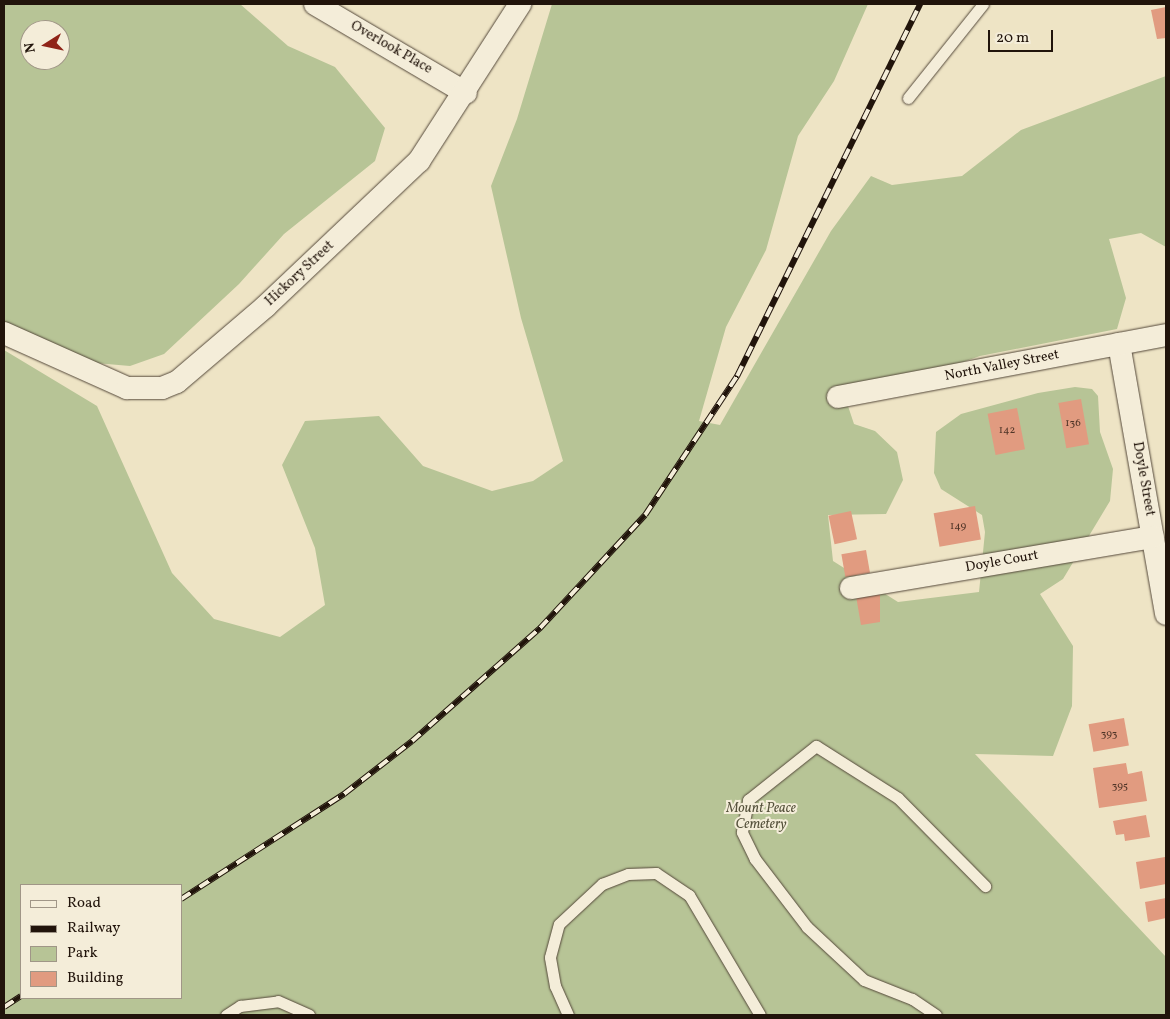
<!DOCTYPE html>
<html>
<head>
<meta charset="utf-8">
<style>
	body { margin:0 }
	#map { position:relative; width:1170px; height:1019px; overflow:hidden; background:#eee4c5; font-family:Vollkorn,serif }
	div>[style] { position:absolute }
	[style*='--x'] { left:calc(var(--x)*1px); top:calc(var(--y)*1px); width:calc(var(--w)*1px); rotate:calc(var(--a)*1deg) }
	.green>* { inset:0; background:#b7c496 }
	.building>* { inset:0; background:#e19b80; transform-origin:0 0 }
	.roads { filter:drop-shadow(0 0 1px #54483a) drop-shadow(0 0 1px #54483a) }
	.lane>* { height:11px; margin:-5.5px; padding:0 5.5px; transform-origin:5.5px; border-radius:5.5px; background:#f4edd9 }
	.street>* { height:22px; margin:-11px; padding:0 11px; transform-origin:11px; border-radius:11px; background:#f4edd9 }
	.rail>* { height:5.5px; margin-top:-2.75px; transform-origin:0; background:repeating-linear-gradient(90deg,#f4edd9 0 11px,#21140b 0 22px); box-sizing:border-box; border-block:1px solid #21140b }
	span { translate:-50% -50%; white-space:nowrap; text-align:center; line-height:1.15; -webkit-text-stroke:4px #f4edd9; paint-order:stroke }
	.number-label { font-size:11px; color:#513628 }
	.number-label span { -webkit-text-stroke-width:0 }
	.street-label { font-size:14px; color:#21140b }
	.park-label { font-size:14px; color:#56523c; font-style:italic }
	.frame { position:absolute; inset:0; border:5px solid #21140b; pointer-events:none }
	.legend { position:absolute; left:20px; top:884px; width:162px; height:115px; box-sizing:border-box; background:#f4edd9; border:1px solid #a09687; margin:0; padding:6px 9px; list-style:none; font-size:15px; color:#21140b }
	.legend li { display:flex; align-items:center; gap:10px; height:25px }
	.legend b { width:25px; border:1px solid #a09687 }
	.north { position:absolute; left:20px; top:20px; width:50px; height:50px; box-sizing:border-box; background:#f4edd9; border:1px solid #a09687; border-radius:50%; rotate:260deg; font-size:14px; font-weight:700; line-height:20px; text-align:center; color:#21140b }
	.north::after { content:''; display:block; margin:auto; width:18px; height:22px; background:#8f2418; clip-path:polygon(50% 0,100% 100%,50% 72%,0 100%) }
	.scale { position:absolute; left:988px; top:30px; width:65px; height:22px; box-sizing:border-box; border:2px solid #21140b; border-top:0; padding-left:6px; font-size:15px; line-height:18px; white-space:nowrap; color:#21140b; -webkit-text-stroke:4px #f4edd9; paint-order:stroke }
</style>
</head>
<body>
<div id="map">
	<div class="green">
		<i style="clip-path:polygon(evenodd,4px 4px,240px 4px,288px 46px,335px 67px,385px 128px,375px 161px,284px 234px,239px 284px,164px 354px,130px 366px,84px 362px,4px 325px,4px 4px,30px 30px,60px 30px,60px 60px,30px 60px,30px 30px)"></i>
		<i style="clip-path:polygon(evenodd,552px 4px,868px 4px,834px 81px,798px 136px,766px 250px,726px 327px,699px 421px,720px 425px,831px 231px,871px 176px,892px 185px,962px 176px,1021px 130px,1166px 76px,1166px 247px,1141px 233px,1109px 239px,1126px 298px,1117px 329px,980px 356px,847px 403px,854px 424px,875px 431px,897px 452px,903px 480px,886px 514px,828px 515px,833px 561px,898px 602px,979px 592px,985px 532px,982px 515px,941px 489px,934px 473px,936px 432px,961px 414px,1038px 393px,1075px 387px,1092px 389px,1098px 396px,1100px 432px,1113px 469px,1110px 501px,1063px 579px,1040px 594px,1073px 646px,1072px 706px,1053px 756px,975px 754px,1166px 957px,1166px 1015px,4px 1015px,4px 350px,97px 406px,172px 573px,214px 619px,280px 637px,325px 605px,315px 548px,282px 465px,305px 421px,379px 416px,423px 466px,492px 491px,533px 481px,563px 461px,521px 318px,491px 186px,517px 119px,552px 4px,21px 885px,181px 885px,181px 998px,21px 998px,21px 885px)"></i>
	</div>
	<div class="building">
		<i style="clip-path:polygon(1166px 7px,1166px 38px,1157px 39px,1151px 10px)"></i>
		<i style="left:1081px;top:399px;width:46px;height:23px;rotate:80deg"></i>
		<i style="left:1017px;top:408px;width:42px;height:30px;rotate:79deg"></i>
		<i style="left:975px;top:506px;width:34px;height:42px;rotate:80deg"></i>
		<i style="left:851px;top:511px;width:29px;height:23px;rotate:78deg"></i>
		<i style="left:866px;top:550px;width:23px;height:25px;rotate:80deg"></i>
		<i style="clip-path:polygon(880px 592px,880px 622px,861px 625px,856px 596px)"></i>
		<i style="left:1124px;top:718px;width:28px;height:36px;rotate:80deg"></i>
		<i style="clip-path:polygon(1126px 763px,1128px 774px,1142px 771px,1147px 801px,1099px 808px,1093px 768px)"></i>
		<i style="clip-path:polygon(1146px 815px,1150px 837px,1125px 841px,1124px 834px,1116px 835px,1113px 821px)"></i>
		<i style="clip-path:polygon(1165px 857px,1166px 884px,1140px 889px,1136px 862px)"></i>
		<i style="clip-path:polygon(1166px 898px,1166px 918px,1148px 922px,1145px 902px)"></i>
	</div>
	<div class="roads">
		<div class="lane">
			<i style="--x:908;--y:98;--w:120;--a:-51.4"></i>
			<i style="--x:226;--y:1015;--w:17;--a:-33"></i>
			<i style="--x:240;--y:1006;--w:38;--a:-7"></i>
			<i style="--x:278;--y:1001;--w:34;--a:24"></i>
			<i style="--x:568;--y:1015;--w:32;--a:-114"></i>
			<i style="--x:555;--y:986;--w:29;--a:-100"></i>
			<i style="--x:550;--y:957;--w:34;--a:-75"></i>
			<i style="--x:559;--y:924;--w:59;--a:-42.9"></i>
			<i style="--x:602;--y:884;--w:28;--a:-21"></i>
			<i style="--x:628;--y:874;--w:28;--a:-2"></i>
			<i style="--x:656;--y:873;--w:40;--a:34"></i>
			<i style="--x:689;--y:895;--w:139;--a:59.4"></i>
			<i style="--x:936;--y:1015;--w:29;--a:-146"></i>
			<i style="--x:912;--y:999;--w:52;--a:-158.4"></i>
			<i style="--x:864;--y:980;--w:78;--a:-137.1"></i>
			<i style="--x:807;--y:927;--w:86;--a:-127.4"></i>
			<i style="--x:755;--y:859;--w:30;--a:-116"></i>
			<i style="--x:742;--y:832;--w:33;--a:-79"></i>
			<i style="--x:748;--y:800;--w:87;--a:-38.5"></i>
			<i style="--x:816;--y:746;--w:97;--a:32.4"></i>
			<i style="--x:898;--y:798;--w:124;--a:45.3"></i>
		</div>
		<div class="street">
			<i style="--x:315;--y:4;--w:175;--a:30.5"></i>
			<i style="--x:4;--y:333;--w:135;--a:24.1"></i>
			<i style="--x:127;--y:388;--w:35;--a:0"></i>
			<i style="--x:162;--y:388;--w:16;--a:-22"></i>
			<i style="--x:177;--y:382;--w:117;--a:-40.5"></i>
			<i style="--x:266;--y:306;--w:211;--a:-43.5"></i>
			<i style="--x:419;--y:161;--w:187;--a:-57.2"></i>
			<i style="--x:1119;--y:344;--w:274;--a:80.1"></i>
			<i style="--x:838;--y:397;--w:334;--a:-10.7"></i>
			<i style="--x:851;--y:588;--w:306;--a:-9.6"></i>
		</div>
	</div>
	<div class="rail">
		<i style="--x:181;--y:899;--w:194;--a:-32.8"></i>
		<i style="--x:344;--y:794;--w:86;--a:-37.9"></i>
		<i style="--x:412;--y:741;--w:171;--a:-41.4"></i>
		<i style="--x:540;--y:628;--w:154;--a:-47.1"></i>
		<i style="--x:645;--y:515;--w:167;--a:-56.5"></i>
		<i style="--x:737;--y:376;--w:415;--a:-63.8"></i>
		<i style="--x:4;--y:1007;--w:20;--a:-33"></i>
	</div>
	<div class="number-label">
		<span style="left:1073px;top:424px">136</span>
		<span style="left:1007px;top:431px">142</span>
		<span style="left:958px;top:527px">149</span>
		<span style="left:1109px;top:735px">393</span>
		<span style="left:1120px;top:787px">395</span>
	</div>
	<div class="street-label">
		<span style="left:391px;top:48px;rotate:30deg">Overlook Place</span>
		<span style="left:300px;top:274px;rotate:-43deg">Hickory Street</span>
		<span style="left:1002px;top:366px;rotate:-11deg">North Valley Street</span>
		<span style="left:1143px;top:479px;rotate:80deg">Doyle Street</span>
		<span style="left:1002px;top:562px;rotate:-10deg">Doyle Court</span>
	</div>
	<div class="park-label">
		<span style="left:761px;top:817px">Mount Peace<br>Cemetery</span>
	</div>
	<div class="frame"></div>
	<ul class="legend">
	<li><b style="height:6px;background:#f4edd9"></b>Road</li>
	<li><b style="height:6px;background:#21140b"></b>Railway</li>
	<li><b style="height:14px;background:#b7c496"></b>Park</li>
	<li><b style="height:14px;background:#e19b80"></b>Building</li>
	</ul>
	<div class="north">N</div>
	<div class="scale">20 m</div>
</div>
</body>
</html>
